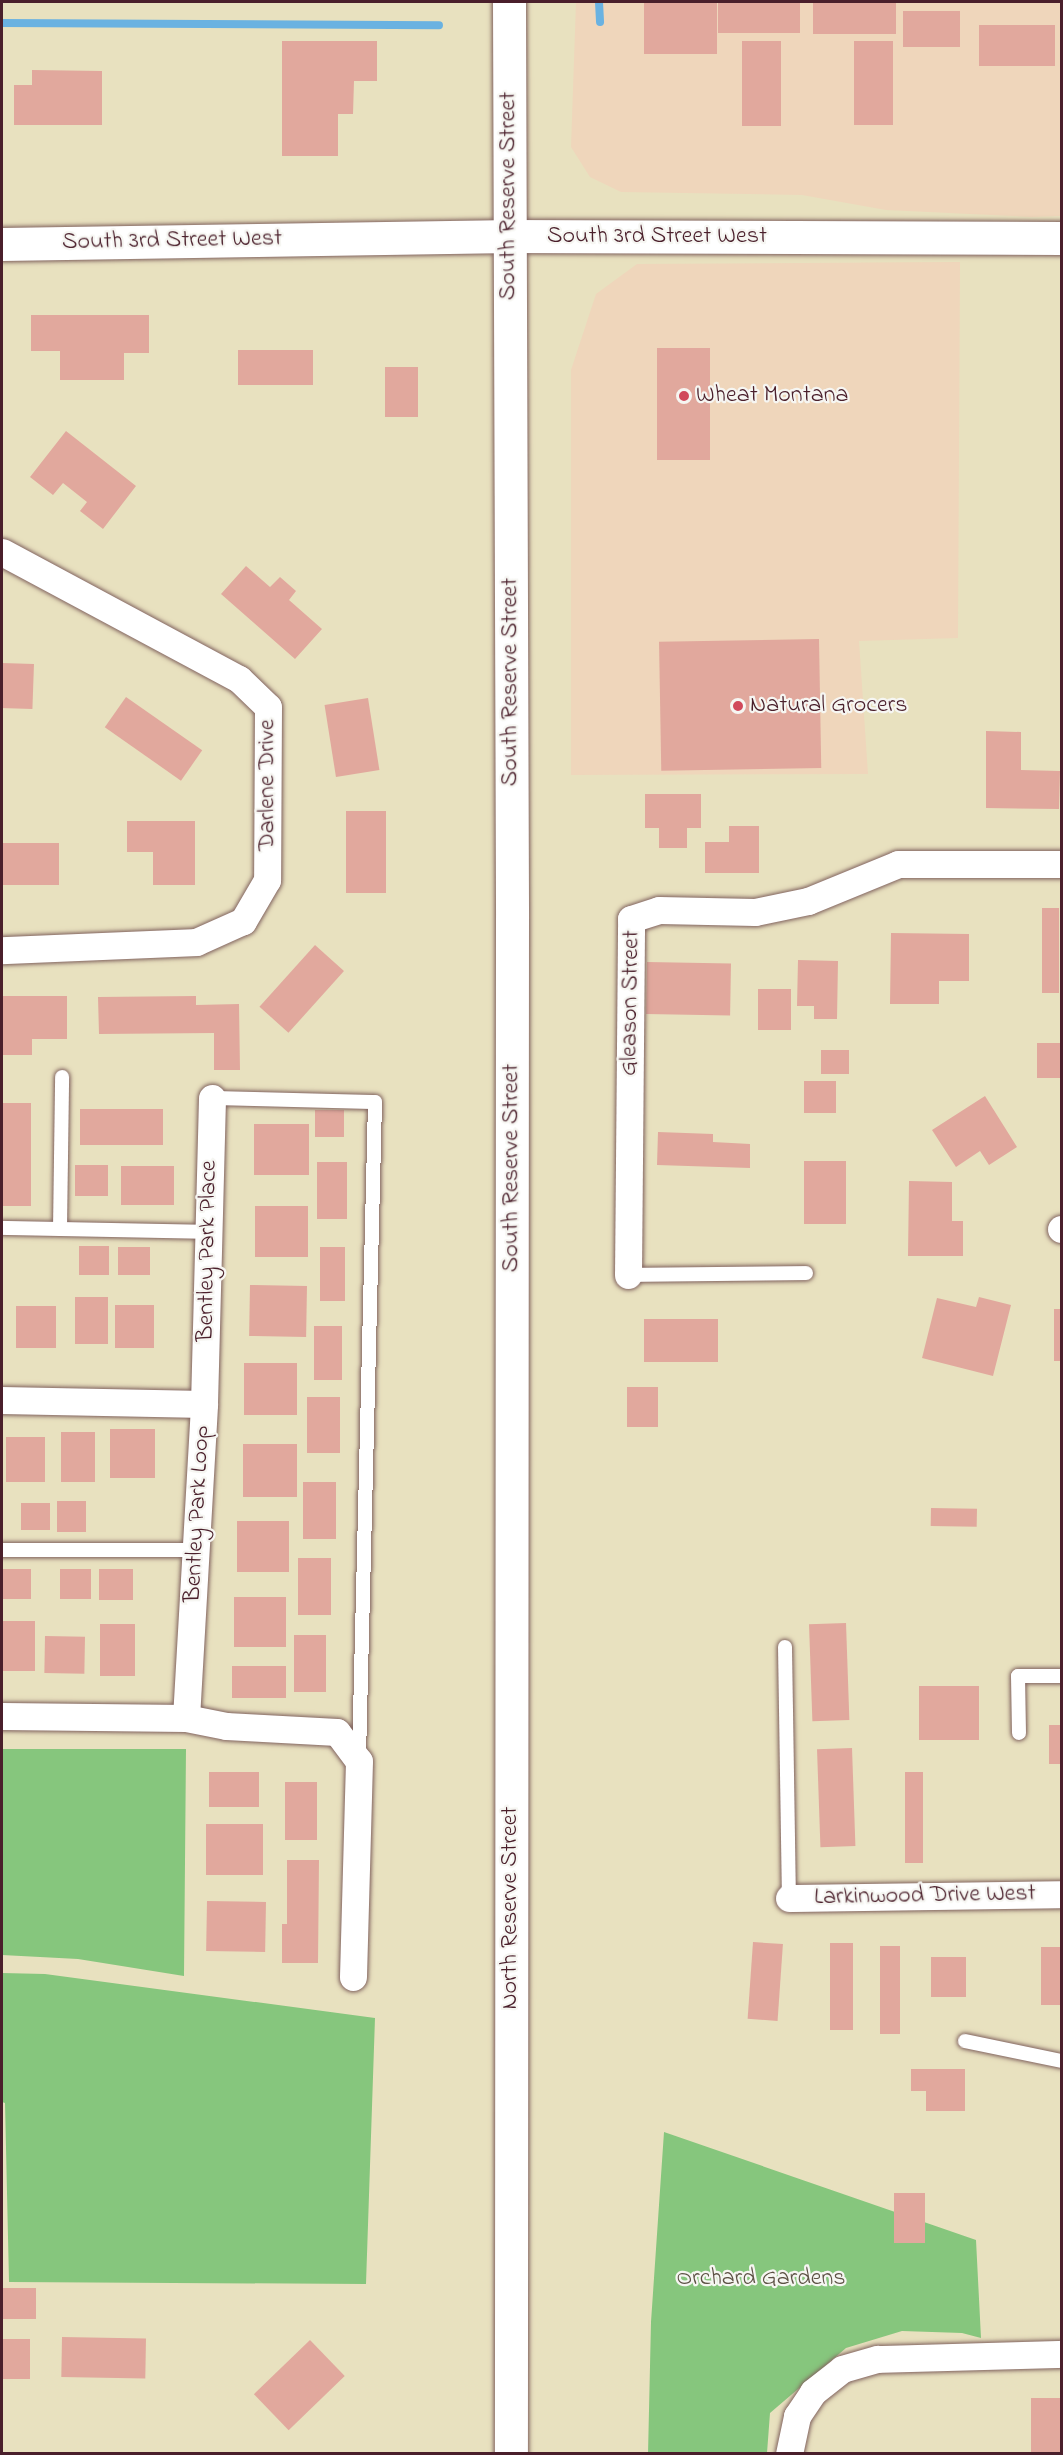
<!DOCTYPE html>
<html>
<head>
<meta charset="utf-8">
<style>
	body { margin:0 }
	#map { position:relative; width:1063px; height:2455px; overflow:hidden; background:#e8e1bf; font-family:"Indie Flower",sans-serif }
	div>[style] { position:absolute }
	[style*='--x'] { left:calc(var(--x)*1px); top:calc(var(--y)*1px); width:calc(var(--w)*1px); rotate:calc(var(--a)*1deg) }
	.built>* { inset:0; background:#efd6bb }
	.green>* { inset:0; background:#86c67d }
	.stream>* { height:8px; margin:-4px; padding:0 4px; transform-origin:4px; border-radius:4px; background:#6ab2e1 }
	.building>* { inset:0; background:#e1a89d; transform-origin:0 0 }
	.roads { filter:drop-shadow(0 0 2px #81635f) drop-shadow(0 0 2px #81635f) }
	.lane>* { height:14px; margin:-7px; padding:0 7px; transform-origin:7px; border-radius:7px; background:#fff }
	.street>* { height:27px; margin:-13.5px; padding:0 13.5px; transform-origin:13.5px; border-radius:13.5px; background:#fff }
	.secondary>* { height:33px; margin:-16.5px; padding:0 16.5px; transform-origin:16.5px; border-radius:16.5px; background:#fff }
	.highway>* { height:33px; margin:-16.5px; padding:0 16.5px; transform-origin:16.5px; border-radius:16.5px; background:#fff }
	.dots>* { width:16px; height:16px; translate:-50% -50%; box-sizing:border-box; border:3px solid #f6f6f2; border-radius:50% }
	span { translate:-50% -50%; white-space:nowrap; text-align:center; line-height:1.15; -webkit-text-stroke:4.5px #f6f6f2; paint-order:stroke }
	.street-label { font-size:24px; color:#4a1f2b }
	.poi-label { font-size:24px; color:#4a1f2b }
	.left { translate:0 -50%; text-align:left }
	.park-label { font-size:24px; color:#5c5144 }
	.frame { position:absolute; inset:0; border:3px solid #4a1f2b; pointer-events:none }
</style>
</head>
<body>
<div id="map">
	<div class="built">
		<i style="clip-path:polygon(576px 2px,1061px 2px,1061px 216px,1031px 217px,886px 210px,802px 195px,621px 192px,590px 177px,571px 147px)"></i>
		<i style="clip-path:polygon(960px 262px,958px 638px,859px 641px,868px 774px,571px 775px,571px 370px,596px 294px,637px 264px)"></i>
	</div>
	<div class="green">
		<i style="clip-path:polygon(2px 1749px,186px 1749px,184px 1976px,78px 1959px,2px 1955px)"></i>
		<i style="clip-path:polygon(2px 1973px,45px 1974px,375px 2018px,366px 2284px,9px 2282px,5px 2103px,2px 2102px)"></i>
		<i style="clip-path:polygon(664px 2132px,976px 2240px,981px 2338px,962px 2333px,902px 2331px,846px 2348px,770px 2413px,767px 2453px,648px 2454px,651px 2322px)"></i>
	</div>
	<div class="stream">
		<i style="--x:599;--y:2;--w:20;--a:87"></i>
		<i style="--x:2;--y:23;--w:437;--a:0.3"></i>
	</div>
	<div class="building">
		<i style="left:644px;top:2px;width:73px;height:52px"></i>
		<i style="left:718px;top:2px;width:82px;height:31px"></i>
		<i style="left:813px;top:2px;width:83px;height:32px"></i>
		<i style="left:903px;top:11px;width:57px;height:36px"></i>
		<i style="left:979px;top:25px;width:76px;height:41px"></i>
		<i style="clip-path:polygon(282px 41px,377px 41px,377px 81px,354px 81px,353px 114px,338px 114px,338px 156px,282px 156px)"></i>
		<i style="left:742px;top:41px;width:39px;height:85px"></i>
		<i style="left:854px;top:41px;width:39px;height:84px"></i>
		<i style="clip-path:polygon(32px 70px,102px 71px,102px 125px,14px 125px,14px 85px,32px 85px)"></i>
		<i style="clip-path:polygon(31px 315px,149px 315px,149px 353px,124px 353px,124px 380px,60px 380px,60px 351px,31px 351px)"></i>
		<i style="left:657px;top:348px;width:53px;height:112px"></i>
		<i style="left:238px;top:350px;width:75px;height:35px"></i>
		<i style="left:385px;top:367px;width:33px;height:50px"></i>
		<i style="clip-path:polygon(66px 431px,136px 486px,103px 529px,80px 511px,87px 502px,63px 483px,53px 495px,30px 477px)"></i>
		<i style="clip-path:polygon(246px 566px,270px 587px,280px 577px,296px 591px,289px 600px,322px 629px,295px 659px,221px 594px)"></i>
		<i style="left:819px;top:639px;width:129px;height:160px;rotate:89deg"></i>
		<i style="left:2px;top:663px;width:32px;height:45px;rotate:2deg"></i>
		<i style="left:126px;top:697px;width:93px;height:37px;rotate:35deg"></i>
		<i style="left:368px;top:698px;width:73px;height:44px;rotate:81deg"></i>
		<i style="clip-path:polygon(986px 731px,1021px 732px,1021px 770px,1060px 771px,1059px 809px,986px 808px)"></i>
		<i style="clip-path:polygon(645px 794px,701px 794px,701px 828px,687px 828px,687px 848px,659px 848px,659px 828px,645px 828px)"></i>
		<i style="left:346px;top:811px;width:40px;height:82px"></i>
		<i style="clip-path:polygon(127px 821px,195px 821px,195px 885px,153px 885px,153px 852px,127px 852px)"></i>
		<i style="clip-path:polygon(729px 826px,759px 826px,759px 873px,705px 873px,705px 842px,729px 842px)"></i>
		<i style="left:2px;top:843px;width:57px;height:42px"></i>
		<i style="left:1042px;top:908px;width:17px;height:85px"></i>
		<i style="clip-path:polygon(891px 933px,969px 934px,969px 981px,939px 981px,939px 1004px,890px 1004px)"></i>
		<i style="left:315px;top:945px;width:39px;height:83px;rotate:42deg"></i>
		<i style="clip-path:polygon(798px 960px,838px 961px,837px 1019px,814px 1019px,814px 1006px,797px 1006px)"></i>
		<i style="left:647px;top:962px;width:84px;height:52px;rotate:1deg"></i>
		<i style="left:758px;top:989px;width:33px;height:41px"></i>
		<i style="clip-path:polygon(2px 996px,67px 996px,67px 1039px,32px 1039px,32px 1055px,2px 1055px)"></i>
		<i style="clip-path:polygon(196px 996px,196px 1005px,239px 1004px,240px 1070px,214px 1070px,214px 1033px,99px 1034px,98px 997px)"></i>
		<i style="left:1037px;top:1043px;width:25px;height:35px"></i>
		<i style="left:821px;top:1050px;width:28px;height:24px"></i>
		<i style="left:804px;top:1081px;width:32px;height:32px"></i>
		<i style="clip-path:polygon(985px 1096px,1017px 1147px,989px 1165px,980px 1151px,956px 1167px,932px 1130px)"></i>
		<i style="left:2px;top:1103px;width:29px;height:103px"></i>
		<i style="left:80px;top:1109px;width:83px;height:36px"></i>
		<i style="left:315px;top:1110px;width:29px;height:27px"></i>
		<i style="left:254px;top:1124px;width:55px;height:51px"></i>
		<i style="clip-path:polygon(658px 1132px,713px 1134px,713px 1142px,750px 1144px,750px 1168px,657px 1165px)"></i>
		<i style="left:804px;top:1161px;width:42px;height:63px"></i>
		<i style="left:317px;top:1162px;width:30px;height:57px"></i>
		<i style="left:75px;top:1165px;width:33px;height:31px"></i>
		<i style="left:121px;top:1166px;width:53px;height:39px"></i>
		<i style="clip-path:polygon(909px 1181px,952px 1182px,952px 1221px,963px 1221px,963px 1256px,908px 1256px)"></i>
		<i style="left:255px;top:1206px;width:53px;height:51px"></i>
		<i style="left:79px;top:1246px;width:30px;height:29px"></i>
		<i style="left:118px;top:1247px;width:32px;height:28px"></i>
		<i style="left:320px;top:1247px;width:25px;height:54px"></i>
		<i style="left:250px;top:1285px;width:57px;height:51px;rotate:1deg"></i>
		<i style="left:75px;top:1297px;width:33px;height:47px"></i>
		<i style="clip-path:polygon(979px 1297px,1011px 1305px,993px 1376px,922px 1358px,937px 1298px,976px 1307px)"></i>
		<i style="left:115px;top:1305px;width:39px;height:43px"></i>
		<i style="left:16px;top:1306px;width:40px;height:42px"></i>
		<i style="left:1054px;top:1309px;width:8px;height:52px"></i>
		<i style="left:644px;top:1319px;width:74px;height:43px"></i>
		<i style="left:314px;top:1326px;width:28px;height:54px"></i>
		<i style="left:244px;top:1363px;width:53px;height:52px"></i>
		<i style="left:627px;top:1387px;width:31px;height:40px"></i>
		<i style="left:307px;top:1397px;width:33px;height:56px"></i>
		<i style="left:110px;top:1429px;width:45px;height:49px"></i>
		<i style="left:61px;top:1432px;width:34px;height:50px"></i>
		<i style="left:6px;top:1437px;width:39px;height:45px"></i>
		<i style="left:243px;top:1444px;width:54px;height:53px"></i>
		<i style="left:303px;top:1482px;width:33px;height:57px"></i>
		<i style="left:57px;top:1501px;width:29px;height:31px"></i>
		<i style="left:21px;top:1503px;width:29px;height:27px"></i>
		<i style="left:931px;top:1508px;width:46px;height:18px;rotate:1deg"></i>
		<i style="left:237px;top:1521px;width:52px;height:51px"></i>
		<i style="left:298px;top:1558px;width:33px;height:57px"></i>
		<i style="left:2px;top:1569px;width:29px;height:30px"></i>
		<i style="left:60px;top:1569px;width:31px;height:30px"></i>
		<i style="left:99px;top:1569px;width:34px;height:31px"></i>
		<i style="left:234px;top:1597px;width:52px;height:50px"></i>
		<i style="left:2px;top:1621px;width:33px;height:50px"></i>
		<i style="left:846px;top:1623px;width:97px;height:37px;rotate:88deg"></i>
		<i style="left:100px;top:1624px;width:35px;height:52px"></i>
		<i style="left:294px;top:1635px;width:32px;height:57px"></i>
		<i style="left:45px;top:1636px;width:40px;height:37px;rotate:1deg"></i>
		<i style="left:232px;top:1666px;width:54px;height:32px"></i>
		<i style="left:919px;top:1686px;width:60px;height:54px"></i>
		<i style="left:1049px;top:1725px;width:13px;height:39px"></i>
		<i style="left:852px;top:1748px;width:98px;height:35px;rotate:88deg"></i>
		<i style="left:209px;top:1772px;width:50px;height:35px"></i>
		<i style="left:905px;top:1772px;width:18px;height:91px"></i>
		<i style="left:285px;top:1782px;width:32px;height:58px"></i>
		<i style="left:206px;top:1824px;width:57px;height:51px"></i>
		<i style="clip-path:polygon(287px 1860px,319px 1860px,318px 1963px,282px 1963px,282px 1924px,287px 1924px)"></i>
		<i style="left:207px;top:1901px;width:59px;height:50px;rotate:1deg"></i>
		<i style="left:753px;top:1942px;width:30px;height:77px;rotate:4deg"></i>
		<i style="left:830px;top:1943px;width:23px;height:87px"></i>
		<i style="left:880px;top:1946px;width:20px;height:88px"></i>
		<i style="left:1041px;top:1947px;width:21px;height:58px"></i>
		<i style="left:931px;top:1957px;width:35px;height:40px"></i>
		<i style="clip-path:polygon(911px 2069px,965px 2069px,965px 2111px,926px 2111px,926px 2091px,911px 2091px)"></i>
		<i style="left:894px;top:2193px;width:31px;height:50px"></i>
		<i style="left:2px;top:2288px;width:34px;height:31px"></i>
		<i style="left:62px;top:2337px;width:84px;height:40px;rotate:1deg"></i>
		<i style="left:2px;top:2339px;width:28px;height:40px"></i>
		<i style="left:310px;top:2340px;width:50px;height:78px;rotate:46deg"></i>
		<i style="left:1031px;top:2398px;width:31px;height:56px"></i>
	</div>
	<div class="roads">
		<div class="lane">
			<i style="--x:212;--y:1098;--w:163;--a:1.4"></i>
			<i style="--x:375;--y:1102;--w:654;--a:91.4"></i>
			<i style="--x:2;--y:1228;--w:206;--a:1.1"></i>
			<i style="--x:60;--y:1229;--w:152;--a:-89.2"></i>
			<i style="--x:628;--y:1275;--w:178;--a:-0.6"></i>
			<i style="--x:2;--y:1550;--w:194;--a:0"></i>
			<i style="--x:785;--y:1647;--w:251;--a:89.1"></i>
			<i style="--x:1019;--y:1733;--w:57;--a:-91"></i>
			<i style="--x:1018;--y:1676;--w:44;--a:0"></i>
			<i style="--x:965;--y:2041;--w:99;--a:11.7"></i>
		</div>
		<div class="street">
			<i style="--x:2;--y:552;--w:269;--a:28.2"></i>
			<i style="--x:239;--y:679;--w:40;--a:44"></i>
			<i style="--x:268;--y:707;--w:173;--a:90.3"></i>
			<i style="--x:267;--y:880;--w:48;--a:120.3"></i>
			<i style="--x:243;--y:921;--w:51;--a:155.9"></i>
			<i style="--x:196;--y:942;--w:194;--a:177.6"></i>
			<i style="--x:1061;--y:1229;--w:1;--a:0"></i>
			<i style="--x:628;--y:1275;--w:356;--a:-89.5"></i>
			<i style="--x:631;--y:919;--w:29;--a:-18"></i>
			<i style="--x:659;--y:910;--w:96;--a:1.2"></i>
			<i style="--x:755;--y:912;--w:54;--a:-11.7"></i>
			<i style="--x:808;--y:901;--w:97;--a:-22.3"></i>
			<i style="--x:898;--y:864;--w:164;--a:0"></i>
			<i style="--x:2;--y:1400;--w:202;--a:1.1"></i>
			<i style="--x:2;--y:1716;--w:184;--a:0.6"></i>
			<i style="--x:186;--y:1718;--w:41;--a:11.3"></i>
			<i style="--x:226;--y:1726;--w:111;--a:3.1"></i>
			<i style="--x:337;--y:1732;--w:36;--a:53"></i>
			<i style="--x:359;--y:1761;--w:216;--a:91.6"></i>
			<i style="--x:186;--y:1718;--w:315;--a:-86.7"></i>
			<i style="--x:204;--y:1404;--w:306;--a:-88.5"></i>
			<i style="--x:789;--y:1898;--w:273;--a:-0.8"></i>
			<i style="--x:789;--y:2454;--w:39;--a:-78"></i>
			<i style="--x:797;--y:2416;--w:29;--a:-56"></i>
			<i style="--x:813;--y:2392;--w:37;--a:-38"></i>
			<i style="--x:842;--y:2369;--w:37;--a:-16"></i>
			<i style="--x:878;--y:2359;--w:184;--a:-1.6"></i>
		</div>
		<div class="secondary">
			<i style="--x:2;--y:244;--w:506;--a:-0.91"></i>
			<i style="--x:508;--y:236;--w:554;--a:0.21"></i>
		</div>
		<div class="highway">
			<i style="--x:509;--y:2;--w:917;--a:89.81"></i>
			<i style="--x:512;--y:919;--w:1535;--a:90.04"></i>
		</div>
	</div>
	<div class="dots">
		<i style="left:684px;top:396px;background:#d1495b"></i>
		<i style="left:738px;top:706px;background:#d1495b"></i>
	</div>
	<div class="street-label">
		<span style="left:509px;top:196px;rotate:-90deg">South Reserve Street</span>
		<span style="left:657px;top:237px">South 3rd Street West</span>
		<span style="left:172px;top:241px;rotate:-1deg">South 3rd Street West</span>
		<span style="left:511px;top:682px;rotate:-90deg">South Reserve Street</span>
		<span style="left:268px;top:785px;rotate:-90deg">Darlene Drive</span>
		<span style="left:631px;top:1003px;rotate:-89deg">Gleason Street</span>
		<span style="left:512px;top:1168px;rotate:-90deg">South Reserve Street</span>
		<span style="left:208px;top:1251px;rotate:-89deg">Bentley Park Place</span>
		<span style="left:198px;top:1514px;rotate:-87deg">Bentley Park Loop</span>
		<span style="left:925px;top:1896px;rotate:-1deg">Larkinwood Drive West</span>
		<span style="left:511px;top:1908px;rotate:-90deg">North Reserve Street</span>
	</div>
	<div class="poi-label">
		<span class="left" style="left:696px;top:396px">Wheat Montana</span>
		<span class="left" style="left:750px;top:706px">Natural Grocers</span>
	</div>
	<div class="park-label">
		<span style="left:761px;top:2279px">Orchard Gardens</span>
	</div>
	<div class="frame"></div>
</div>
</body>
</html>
